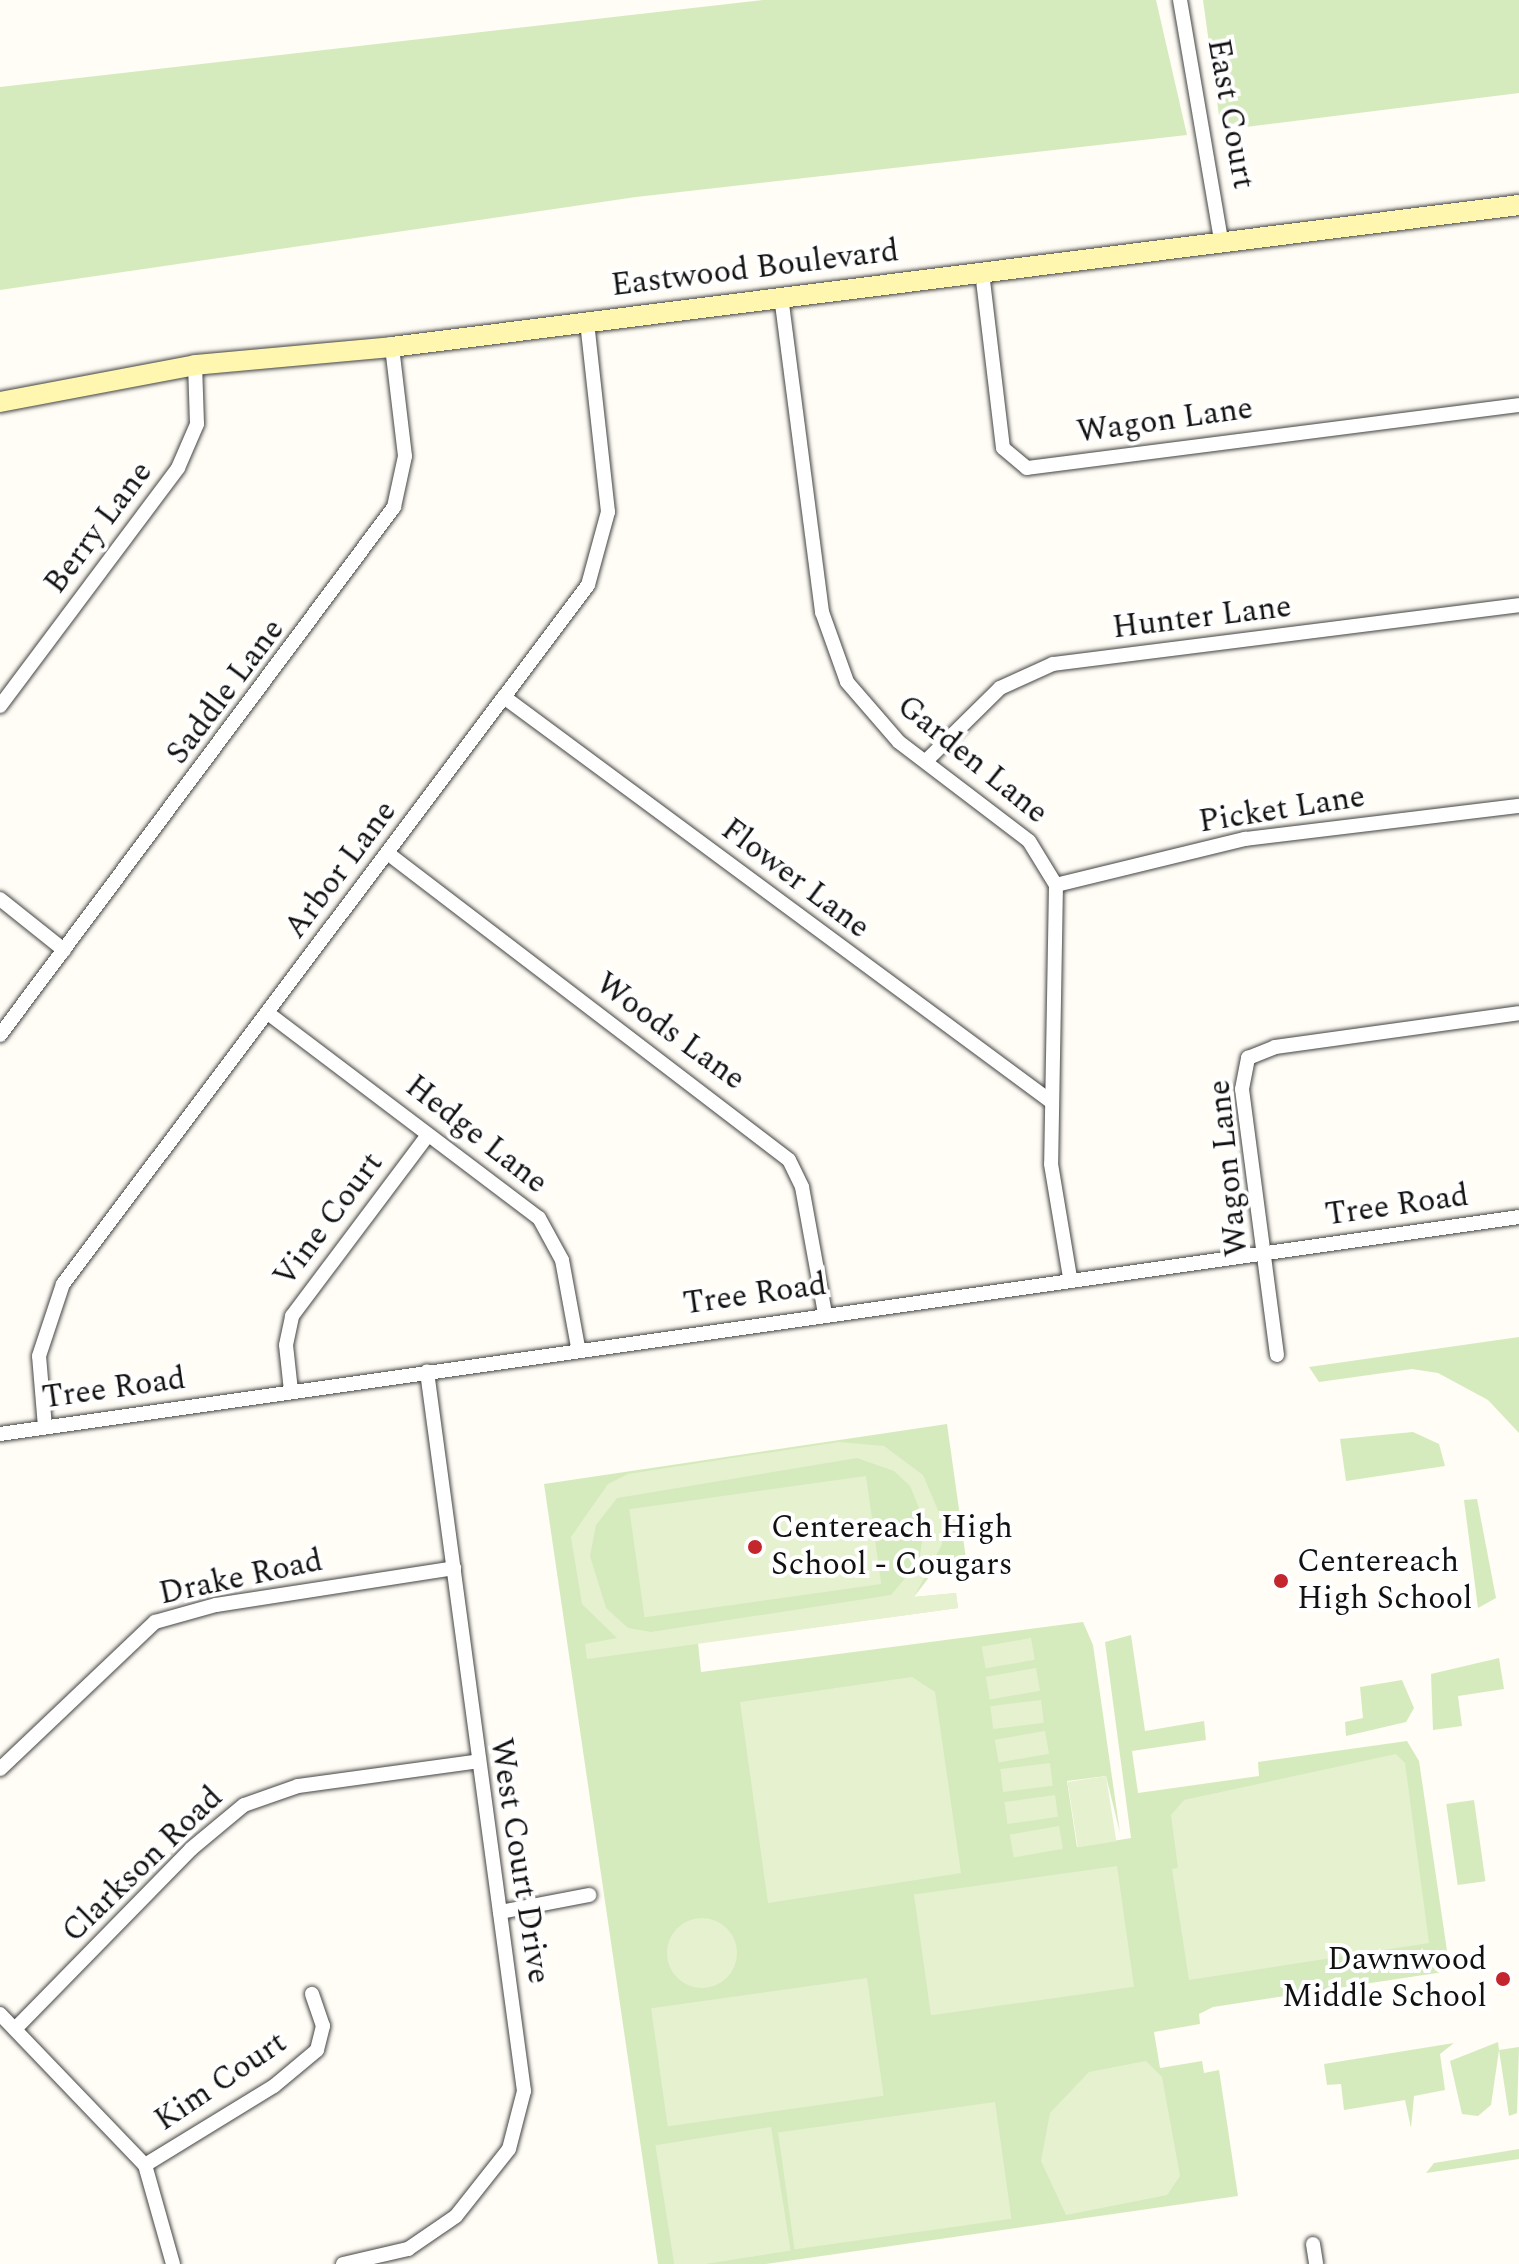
<!DOCTYPE html>
<html>
<head>
<meta charset="utf-8">
<style>
	body { margin:0 }
	#map { position:relative; width:1519px; height:2264px; overflow:hidden; background:#fffdf5; font-family:Spectral,serif }
	div>[style] { position:absolute }
	[style*='--x'] { left:calc(var(--x)*1px); top:calc(var(--y)*1px); width:calc(var(--w)*1px); rotate:calc(var(--a)*1deg) }
	.green>* { inset:0; background:#d5ebbd; transform-origin:0 0 }
	.pitch>* { inset:0; background:#e6f2cf; transform-origin:0 0 }
	.round { border-radius:50% }
	.roads { filter:drop-shadow(0 0 2px #444) drop-shadow(0 0 2px #444) }
	.street>* { height:14px; margin:-7px; padding:0 7px; transform-origin:7px; border-radius:7px; background:#fff }
	.secondary>* { height:20px; margin:-10px; padding:0 10px; transform-origin:10px; border-radius:10px; background:#fff6b0 }
	.dots>* { width:22px; height:22px; translate:-50% -50%; box-sizing:border-box; border:4px solid #fff; border-radius:50% }
	span { translate:-50% -50%; white-space:nowrap; text-align:center; line-height:1.15; -webkit-text-stroke:8px #fff; paint-order:stroke }
	.street-label { font-size:32px; color:#111 }
	.poi-label { font-size:32px; color:#111 }
	.left { translate:0 -50%; text-align:left }
	.right { translate:-100% -50%; text-align:right }
</style>
</head>
<body>
<div id="map">
	<div class="green">
		<i style="clip-path:polygon(763px 0,1156px 0,1187px 135px,636px 197px,0 290px,0 87px)"></i>
		<i style="clip-path:polygon(1203px 0,1519px 0,1519px 93px,1221px 130px)"></i>
		<i style="clip-path:polygon(1519px 1337px,1519px 1433px,1488px 1400px,1438px 1373px,1412px 1369px,1319px 1382px,1309px 1367px)"></i>
		<i style="clip-path:polygon(947px 1424px,967px 1566px,933px 1572px,914px 1597px,956px 1593px,958px 1608px,698px 1643px,701px 1672px,1083px 1622px,1093px 1645px,1120px 1833px,1106px 1776px,1067px 1781px,1077px 1847px,1131px 1838px,1105px 1642px,1131px 1635px,1145px 1731px,1204px 1721px,1206px 1740px,1132px 1751px,1138px 1793px,1259px 1776px,1258px 1762px,1407px 1741px,1419px 1761px,1450px 1971px,1213px 2007px,1199px 2014px,1200px 2024px,1154px 2032px,1160px 2068px,1202px 2061px,1204px 2073px,1219px 2070px,1238px 2196px,766px 2264px,658px 2264px,544px 1484px)"></i>
		<i style="clip-path:polygon(1413px 1432px,1439px 1444px,1445px 1466px,1346px 1481px,1340px 1439px)"></i>
		<i style="clip-path:polygon(1477px 1499px,1496px 1598px,1478px 1608px,1464px 1500px)"></i>
		<i style="clip-path:polygon(1499px 1658px,1504px 1689px,1458px 1696px,1462px 1726px,1433px 1730px,1431px 1674px)"></i>
		<i style="clip-path:polygon(1402px 1680px,1414px 1708px,1406px 1722px,1346px 1736px,1345px 1722px,1363px 1718px,1360px 1687px)"></i>
		<i style="left:1474px;top:1800px;width:82px;height:28px;rotate:82deg"></i>
		<i style="clip-path:polygon(1498px 2042px,1499px 2050px,1519px 2047px,1517px 2113px,1509px 2116px,1499px 2050px,1491px 2105px,1478px 2116px,1462px 2114px,1450px 2061px)"></i>
		<i style="clip-path:polygon(1454px 2043px,1440px 2054px,1445px 2090px,1414px 2096px,1411px 2128px,1405px 2100px,1344px 2110px,1341px 2084px,1327px 2085px,1324px 2064px)"></i>
		<i style="clip-path:polygon(1519px 2149px,1519px 2159px,1426px 2173px,1434px 2163px)"></i>
	</div>
	<div class="pitch">
		<i style="clip-path:polygon(evenodd,839px 1442px,884px 1446px,923px 1475px,942px 1520px,942px 1544px,914px 1597px,956px 1593px,958px 1608px,587px 1659px,585px 1644px,617px 1638px,582px 1604px,571px 1537px,608px 1484px,628px 1474px,839px 1442px,857px 1458px,894px 1471px,910px 1486px,925px 1522px,919px 1562px,891px 1595px,651px 1632px,628px 1628px,606px 1608px,590px 1556px,596px 1525px,617px 1498px,857px 1458px)"></i>
		<i style="left:866px;top:1476px;width:109px;height:239px;rotate:82deg"></i>
		<i style="left:1031px;top:1638px;width:22px;height:50px;rotate:80deg"></i>
		<i style="left:1036px;top:1668px;width:23px;height:51px;rotate:80deg"></i>
		<i style="clip-path:polygon(912px 1677px,935px 1692px,961px 1873px,768px 1903px,740px 1702px)"></i>
		<i style="left:1041px;top:1700px;width:23px;height:51px;rotate:83deg"></i>
		<i style="left:1045px;top:1731px;width:23px;height:51px;rotate:80deg"></i>
		<i style="clip-path:polygon(1396px 1754px,1405px 1763px,1429px 1943px,1189px 1980px,1172px 1869px,1178px 1868px,1171px 1815px,1184px 1800px)"></i>
		<i style="left:1050px;top:1763px;width:23px;height:50px;rotate:83deg"></i>
		<i style="left:1106px;top:1776px;width:66px;height:39px;rotate:81deg"></i>
		<i style="left:1055px;top:1795px;width:22px;height:51px;rotate:82deg"></i>
		<i style="left:1059px;top:1826px;width:23px;height:50px;rotate:80deg"></i>
		<i style="left:1117px;top:1866px;width:122px;height:205px;rotate:82deg"></i>
		<i class="round" style="left:667px;top:1918px;width:70px;height:70px"></i>
		<i style="left:867px;top:1978px;width:119px;height:218px;rotate:82deg"></i>
		<i style="clip-path:polygon(1146px 2061px,1162px 2077px,1180px 2176px,1167px 2195px,1066px 2215px,1041px 2161px,1050px 2113px,1089px 2072px)"></i>
		<i style="left:995px;top:2102px;width:118px;height:219px;rotate:82deg"></i>
		<i style="left:771px;top:2127px;width:125px;height:117px;rotate:81deg"></i>
	</div>
	<div class="roads">
		<div class="street">
			<i style="--x:1180;--y:0;--w:242;--a:80.3"></i>
			<i style="--x:982;--y:272;--w:177;--a:83.2"></i>
			<i style="--x:1003;--y:448;--w:31;--a:40"></i>
			<i style="--x:1027;--y:468;--w:496;--a:-7.3"></i>
			<i style="--x:781;--y:296;--w:319;--a:82.6"></i>
			<i style="--x:822;--y:612;--w:74;--a:70.3"></i>
			<i style="--x:847;--y:682;--w:79;--a:49.1"></i>
			<i style="--x:899;--y:742;--w:163;--a:37.3"></i>
			<i style="--x:1029;--y:841;--w:52;--a:58.5"></i>
			<i style="--x:1056;--y:885;--w:279;--a:91"></i>
			<i style="--x:1051;--y:1164;--w:115;--a:80.5"></i>
			<i style="--x:508;--y:700;--w:673;--a:36.48"></i>
			<i style="--x:0;--y:706;--w:297;--a:-53.2"></i>
			<i style="--x:178;--y:468;--w:48;--a:-66.6"></i>
			<i style="--x:197;--y:424;--w:59;--a:-91.9"></i>
			<i style="--x:926;--y:761;--w:104;--a:-44.6"></i>
			<i style="--x:1000;--y:688;--w:58;--a:-24.4"></i>
			<i style="--x:1053;--y:664;--w:470;--a:-7.2"></i>
			<i style="--x:390;--y:855;--w:502;--a:37.39"></i>
			<i style="--x:789;--y:1160;--w:30;--a:64"></i>
			<i style="--x:802;--y:1187;--w:129;--a:79.7"></i>
			<i style="--x:1056;--y:885;--w:195;--a:-13.7"></i>
			<i style="--x:1245;--y:839;--w:276;--a:-6.9"></i>
			<i style="--x:0;--y:899;--w:82;--a:38.6"></i>
			<i style="--x:269;--y:1014;--w:338;--a:37.1"></i>
			<i style="--x:539;--y:1218;--w:48;--a:61.3"></i>
			<i style="--x:562;--y:1260;--w:88;--a:79.6"></i>
			<i style="--x:0;--y:1035;--w:659;--a:-53.27"></i>
			<i style="--x:394;--y:507;--w:52;--a:-77.8"></i>
			<i style="--x:405;--y:456;--w:110;--a:-96.8"></i>
			<i style="--x:1277;--y:1355;--w:268;--a:-97.5"></i>
			<i style="--x:1242;--y:1089;--w:32;--a:-79"></i>
			<i style="--x:1248;--y:1058;--w:29;--a:-22"></i>
			<i style="--x:1275;--y:1047;--w:246;--a:-7.9"></i>
			<i style="--x:291;--y:1391;--w:46;--a:-96.2"></i>
			<i style="--x:286;--y:1345;--w:30;--a:-78"></i>
			<i style="--x:292;--y:1316;--w:225;--a:-53.1"></i>
			<i style="--x:45;--y:1427;--w:71;--a:-94.8"></i>
			<i style="--x:39;--y:1356;--w:76;--a:-71.6"></i>
			<i style="--x:63;--y:1284;--w:874;--a:-53.09"></i>
			<i style="--x:588;--y:585;--w:76;--a:-74.7"></i>
			<i style="--x:608;--y:512;--w:192;--a:-96.3"></i>
			<i style="--x:0;--y:1434;--w:1534;--a:-8.13"></i>
			<i style="--x:0;--y:1769;--w:214;--a:-43.5"></i>
			<i style="--x:155;--y:1622;--w:63;--a:-15.6"></i>
			<i style="--x:216;--y:1605;--w:241;--a:-8.8"></i>
			<i style="--x:500;--y:1912;--w:91;--a:-10.8"></i>
			<i style="--x:0;--y:2014;--w:209;--a:46.2"></i>
			<i style="--x:145;--y:2165;--w:103;--a:74.2"></i>
			<i style="--x:15;--y:2029;--w:252;--a:-45.6"></i>
			<i style="--x:191;--y:1849;--w:69;--a:-39.7"></i>
			<i style="--x:244;--y:1805;--w:57;--a:-19.4"></i>
			<i style="--x:298;--y:1786;--w:178;--a:-7.8"></i>
			<i style="--x:145;--y:2165;--w:151;--a:-31.5"></i>
			<i style="--x:274;--y:2086;--w:56;--a:-39.9"></i>
			<i style="--x:317;--y:2050;--w:25;--a:-76"></i>
			<i style="--x:323;--y:2026;--w:34;--a:-109"></i>
			<i style="--x:1313;--y:2244;--w:20;--a:81"></i>
			<i style="--x:343;--y:2264;--w:67;--a:-13"></i>
			<i style="--x:408;--y:2249;--w:58;--a:-34.5"></i>
			<i style="--x:456;--y:2216;--w:85;--a:-51.7"></i>
			<i style="--x:509;--y:2149;--w:60;--a:-75.5"></i>
			<i style="--x:524;--y:2091;--w:726;--a:-97.68"></i>
		</div>
		<div class="secondary">
			<i style="--x:0;--y:402;--w:198;--a:-10.7"></i>
			<i style="--x:195;--y:365;--w:198;--a:-5.2"></i>
			<i style="--x:392;--y:347;--w:1136;--a:-7.18"></i>
		</div>
	</div>
	<div class="dots">
		<i style="left:755px;top:1547px;background:#c4262e"></i>
		<i style="left:1281px;top:1581px;background:#c4262e"></i>
		<i style="left:1503px;top:1979px;background:#c4262e"></i>
	</div>
	<div class="street-label">
		<span style="left:1230px;top:114px;rotate:80deg">East Court</span>
		<span style="left:755px;top:269px;rotate:-7deg">Eastwood Boulevard</span>
		<span style="left:1165px;top:421px;rotate:-8deg">Wagon Lane</span>
		<span style="left:99px;top:528px;rotate:-53deg">Berry Lane</span>
		<span style="left:1202px;top:618px;rotate:-7deg">Hunter Lane</span>
		<span style="left:226px;top:692px;rotate:-53deg">Saddle Lane</span>
		<span style="left:972px;top:760px;rotate:39deg">Garden Lane</span>
		<span style="left:1282px;top:810px;rotate:-9deg">Picket Lane</span>
		<span style="left:341px;top:870px;rotate:-53deg">Arbor Lane</span>
		<span style="left:795px;top:879px;rotate:37deg">Flower Lane</span>
		<span style="left:670px;top:1032px;rotate:36deg">Woods Lane</span>
		<span style="left:476px;top:1135px;rotate:38deg">Hedge Lane</span>
		<span style="left:1229px;top:1168px;rotate:-96deg">Wagon Lane</span>
		<span style="left:1397px;top:1206px;rotate:-8deg">Tree Road</span>
		<span style="left:329px;top:1220px;rotate:-53deg">Vine Court</span>
		<span style="left:755px;top:1295px;rotate:-8deg">Tree Road</span>
		<span style="left:114px;top:1389px;rotate:-8deg">Tree Road</span>
		<span style="left:241px;top:1578px;rotate:-12deg">Drake Road</span>
		<span style="left:519px;top:1861px;rotate:81deg">West Court Drive</span>
		<span style="left:143px;top:1865px;rotate:-44deg">Clarkson Road</span>
		<span style="left:221px;top:2082px;rotate:-34deg">Kim Court</span>
	</div>
	<div class="poi-label">
		<span class="left" style="left:771px;top:1547px">Centereach High<br>School - Cougars</span>
		<span class="left" style="left:1297px;top:1581px">Centereach<br>High School</span>
		<span class="right" style="left:1487px;top:1979px">Dawnwood<br>Middle School</span>
	</div>
</div>
</body>
</html>
